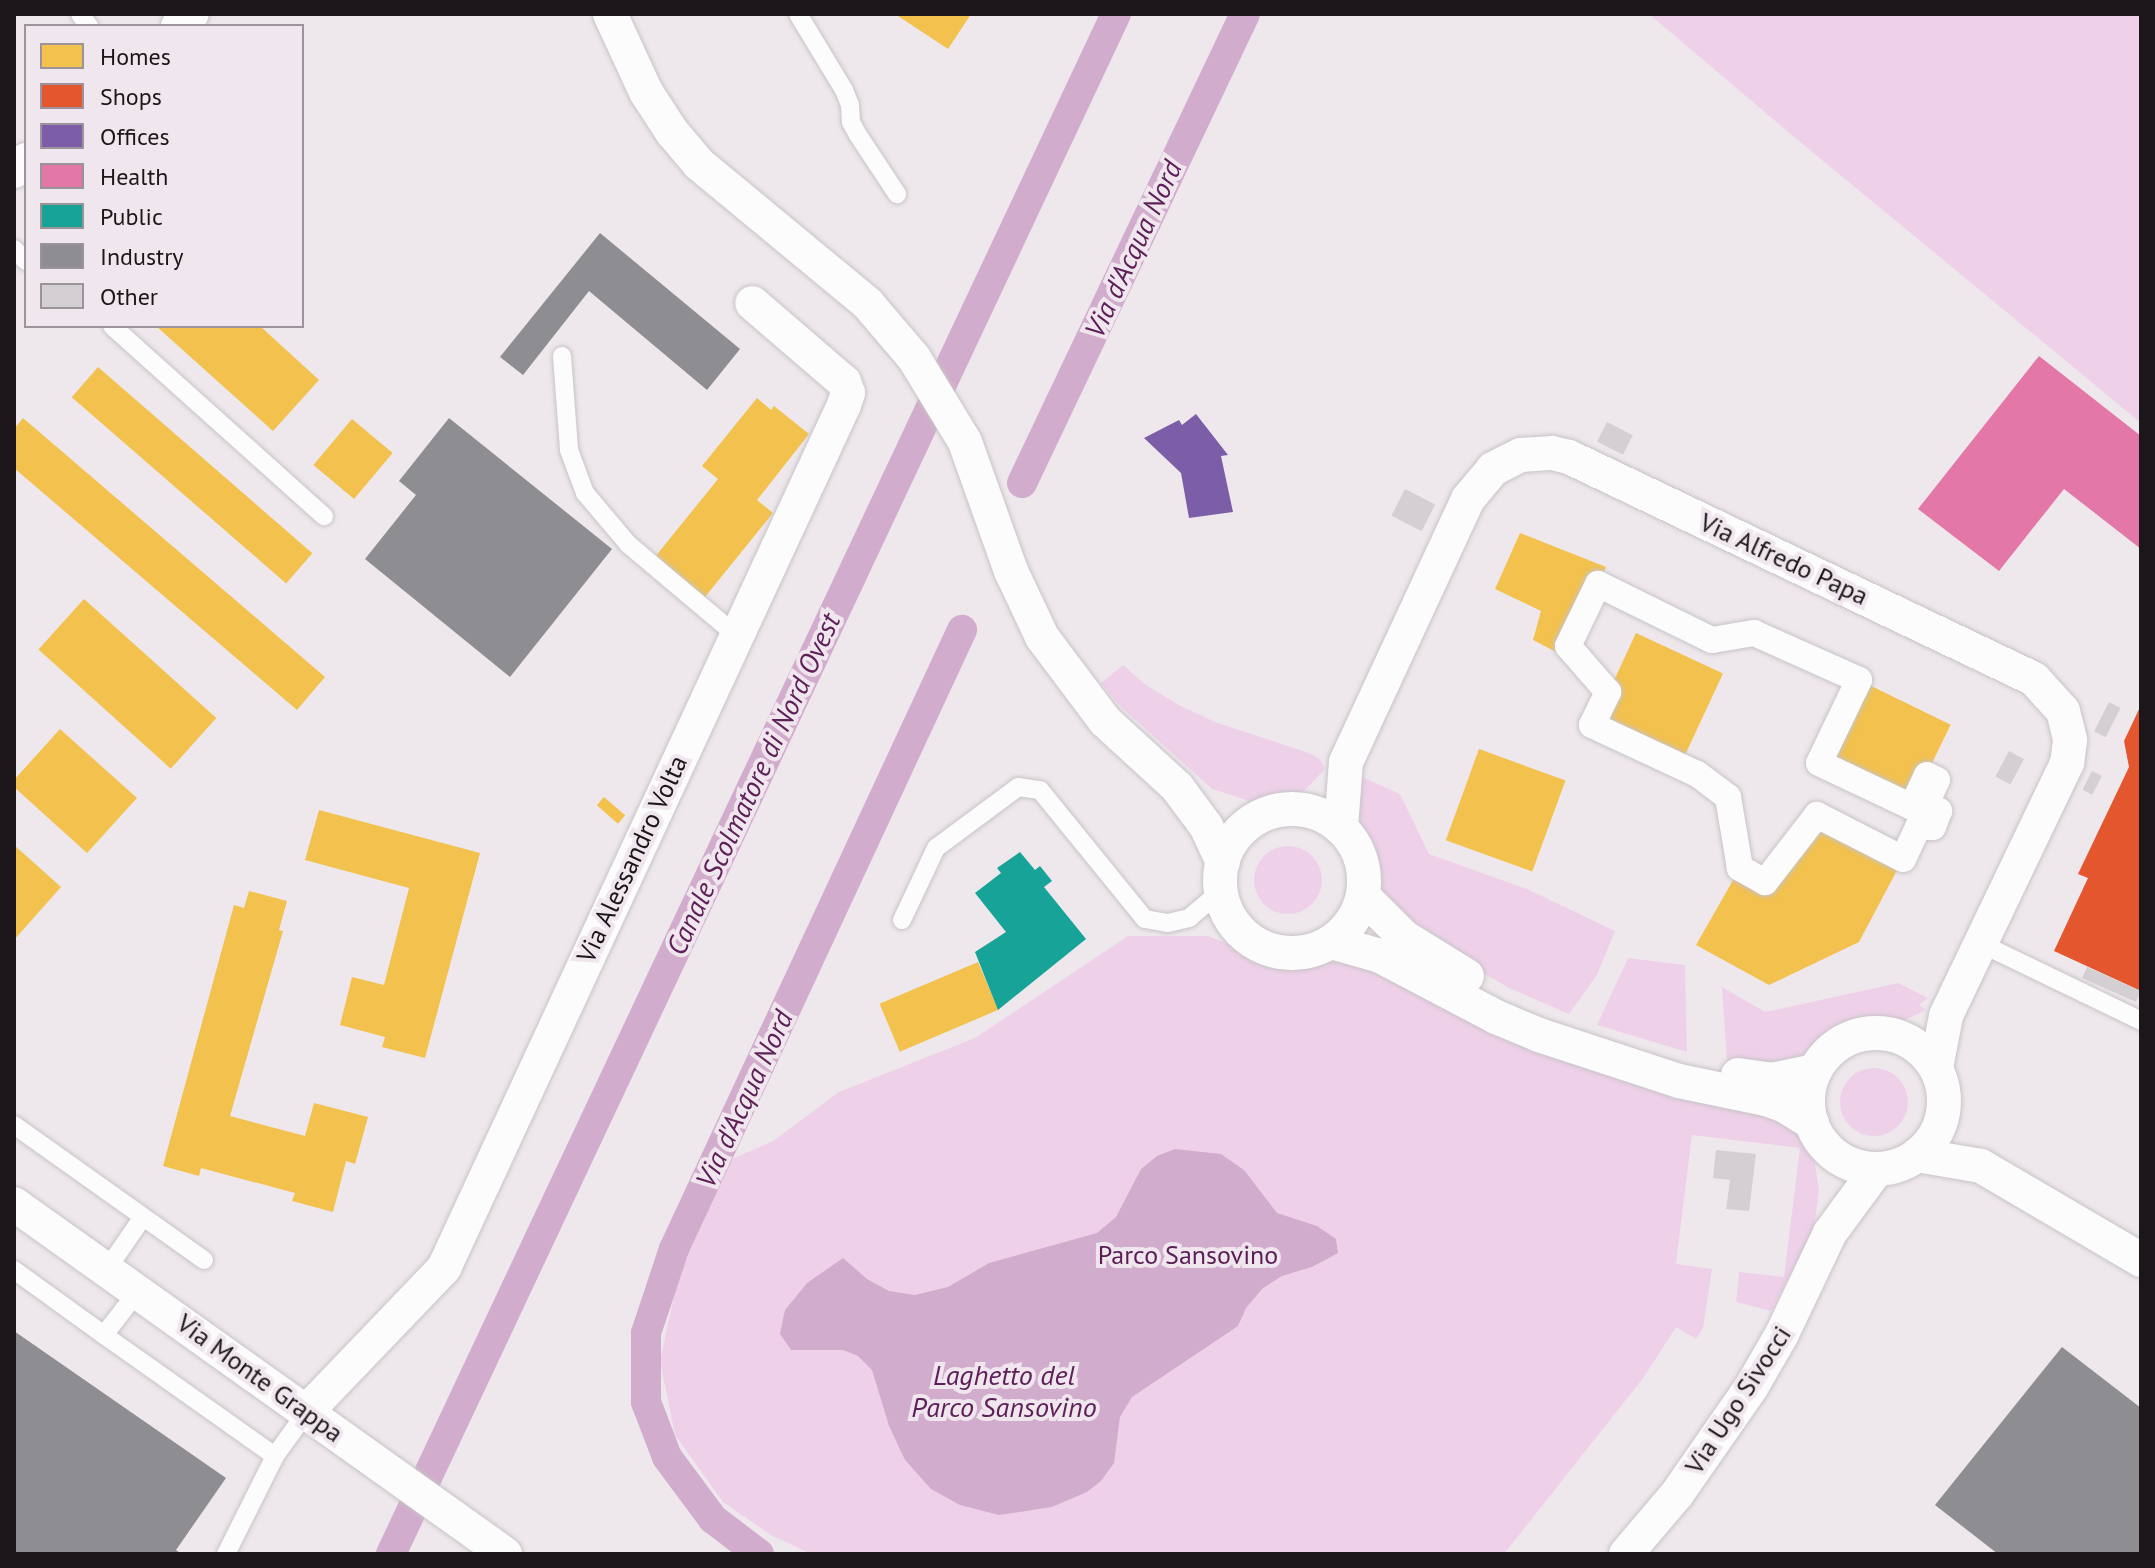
<!DOCTYPE html>
<html>
<head>
<meta charset="utf-8">
<style>
	body { margin:0 }
	#map { position:relative; width:2155px; height:1568px; overflow:hidden; background:#eee8ed; font-family:"PT Sans",sans-serif }
	div>[style] { position:absolute }
	[style*='--x'] { left:calc(var(--x)*1px); top:calc(var(--y)*1px); width:calc(var(--w)*1px); rotate:calc(var(--a)*1deg) }
	.green>* { inset:0; background:#eed1e9 }
	.round { border-radius:50% }
	.water>* { inset:0; background:#d2accc }
	.homes>* { inset:0; background:#f2c14e; transform-origin:0 0 }
	.shops>* { inset:0; background:#e4572e }
	.offices>* { inset:0; background:#7b5ea7 }
	.health>* { inset:0; background:#e377a8 }
	.public>* { inset:0; background:#17a398 }
	.industry>* { inset:0; background:#8d8d92 }
	.canal>* { height:30px; margin:-15px; padding:0 15px; transform-origin:15px; border-radius:15px; background:#d2accc }
	.building>* { inset:0; background:#d4cfd3; transform-origin:0 0 }
	.roads { filter:drop-shadow(0 0 2px #c8c3c7) drop-shadow(0 0 2px #c8c3c7) }
	.service>* { height:18px; margin:-9px; padding:0 9px; transform-origin:9px; border-radius:9px; background:#fcfcfc }
	.pedestrian>* { height:26px; margin:-13px; padding:0 13px; transform-origin:13px; border-radius:13px; background:#fcfcfc }
	.minor>* { height:34px; margin:-17px; padding:0 17px; transform-origin:17px; border-radius:17px; background:#fcfcfc }
	.minor>.ring { margin:-17px; padding:0; box-sizing:content-box; background:none; border:34px solid #fcfcfc; border-radius:50% }
	span { translate:-50% -50%; white-space:nowrap; text-align:center; line-height:1.15; -webkit-text-stroke:8px #f0e6ee; paint-order:stroke }
	.street-label { font-size:26px; color:#1a1619 }
	.park-label { font-size:26px; color:#5a1d55 }
	.water-label { font-size:28px; color:#5e2058; font-style:italic }
	.frame { position:absolute; inset:0; border:16px solid #1a1619; pointer-events:none }
	.legend { position:absolute; left:24px; top:24px; width:280px; height:304px; box-sizing:border-box; background:#f0e6ee; border:2px solid #9a9399; margin:0; padding:10px 14px; list-style:none; font-size:24px; color:#1a1619 }
	.legend li { display:flex; align-items:center; gap:16px; height:40px }
	.legend b { width:40px; border:2px solid #9a9399 }
</style>
</head>
<body>
<div id="map">
	<div class="green">
		<i style="clip-path:polygon(1649px 14px,2141px 14px,2141px 423px,1799px 141px)"></i>
		<i style="clip-path:polygon(1123px 665px,1146px 685px,1179px 705px,1215px 722px,1309px 753px,1320px 759px,1325px 769px,1305px 790px,1288px 799px,1259px 804px,1212px 789px,1119px 705px,1101px 683px)"></i>
		<i style="clip-path:polygon(1360px 776px,1400px 794px,1429px 854px,1527px 889px,1615px 931px,1597px 975px,1569px 1014px,1509px 988px,1462px 961px,1381px 898px,1356px 828px)"></i>
		<i class="round" style="left:1254px;top:846px;width:68px;height:68px"></i>
		<i style="clip-path:polygon(1128px 936px,1208px 936px,1228px 944px,1254px 962px,1292px 964px,1337px 957px,1774px 1113px,1796px 1131px,1814px 1158px,1819px 1190px,1814px 1229px,1771px 1311px,1736px 1302px,1739px 1272px,1784px 1277px,1800px 1148px,1692px 1135px,1676px 1264px,1712px 1269px,1703px 1328px,1696px 1339px,1676px 1327px,1644px 1377px,1504px 1554px,811px 1554px,771px 1535px,723px 1502px,675px 1435px,660px 1361px,678px 1277px,732px 1159px,773px 1141px,839px 1092px,975px 1038px)"></i>
		<i style="clip-path:polygon(1628px 958px,1685px 965px,1687px 1052px,1597px 1025px)"></i>
		<i style="clip-path:polygon(1898px 983px,1928px 998px,1919px 1005px,1926px 1010px,1903px 1021px,1843px 1028px,1800px 1062px,1771px 1068px,1727px 1061px,1722px 987px,1765px 1012px)"></i>
		<i class="round" style="left:1840px;top:1068px;width:68px;height:68px"></i>
	</div>
	<div class="water">
		<i style="clip-path:polygon(1175px 1149px,1221px 1154px,1244px 1170px,1277px 1213px,1317px 1226px,1336px 1239px,1338px 1253px,1312px 1267px,1282px 1276px,1263px 1288px,1246px 1308px,1238px 1326px,1132px 1397px,1120px 1417px,1114px 1463px,1101px 1481px,1087px 1492px,1052px 1507px,999px 1515px,960px 1505px,931px 1489px,905px 1460px,889px 1426px,872px 1370px,858px 1356px,843px 1350px,791px 1350px,780px 1334px,785px 1310px,807px 1283px,843px 1258px,867px 1279px,889px 1291px,915px 1295px,948px 1287px,989px 1263px,1097px 1233px,1116px 1217px,1141px 1169px,1157px 1156px)"></i>
	</div>
	<div class="homes">
		<i style="clip-path:polygon(895px 14px,971px 14px,948px 49px)"></i>
		<i style="clip-path:polygon(156px 326px,260px 326px,319px 380px,273px 431px)"></i>
		<i style="left:98px;top:367px;width:284px;height:40px;rotate:41deg"></i>
		<i style="clip-path:polygon(757px 398px,771px 410px,774px 406px,809px 434px,757px 500px,773px 513px,705px 597px,655px 557px,718px 479px,702px 466px)"></i>
		<i style="clip-path:polygon(23px 418px,325px 677px,297px 710px,14px 468px,14px 429px)"></i>
		<i style="left:352px;top:419px;width:53px;height:60px;rotate:40deg"></i>
		<i style="clip-path:polygon(1520px 533px,1606px 567px,1564px 656px,1533px 640px,1541px 611px,1495px 589px)"></i>
		<i style="left:84px;top:599px;width:178px;height:68px;rotate:42deg"></i>
		<i style="left:1636px;top:633px;width:96px;height:92px;rotate:25deg"></i>
		<i style="left:1859px;top:680px;width:102px;height:92px;rotate:26deg"></i>
		<i style="clip-path:polygon(60px 729px,137px 798px,87px 853px,14px 787px,14px 780px)"></i>
		<i style="left:1479px;top:749px;width:92px;height:97px;rotate:20deg"></i>
		<i style="left:604px;top:797px;width:28px;height:11px;rotate:41deg"></i>
		<i style="clip-path:polygon(319px 810px,480px 853px,425px 1058px,382px 1047px,385px 1037px,340px 1025px,352px 977px,384px 985px,409px 888px,305px 860px)"></i>
		<i style="clip-path:polygon(1813px 823px,1903px 859px,1859px 942px,1769px 985px,1696px 945px,1740px 868px,1765px 882px)"></i>
		<i style="clip-path:polygon(14px 845px,61px 887px,14px 940px)"></i>
		<i style="clip-path:polygon(249px 891px,287px 901px,279px 930px,283px 931px,230px 1116px,305px 1136px,314px 1103px,368px 1117px,355px 1164px,346px 1161px,333px 1212px,292px 1201px,295px 1193px,201px 1168px,199px 1176px,163px 1166px,234px 905px,244px 908px)"></i>
		<i style="left:978px;top:962px;width:52px;height:107px;rotate:67deg"></i>
	</div>
	<div class="shops">
		<i style="clip-path:polygon(2141px 705px,2141px 991px,2054px 951px,2088px 878px,2078px 874px,2129px 767px,2124px 741px)"></i>
	</div>
	<div class="offices">
		<i style="clip-path:polygon(1196px 414px,1228px 455px,1221px 456px,1233px 512px,1189px 518px,1181px 473px,1144px 438px,1179px 420px,1182px 425px)"></i>
	</div>
	<div class="health">
		<i style="clip-path:polygon(2039px 356px,2141px 436px,2141px 549px,2064px 489px,1999px 571px,1918px 509px)"></i>
	</div>
	<div class="public">
		<i style="clip-path:polygon(1020px 852px,1035px 870px,1040px 866px,1052px 881px,1044px 887px,1086px 939px,998px 1010px,975px 952px,1006px 932px,975px 893px,1001px 873px,997px 868px)"></i>
	</div>
	<div class="industry">
		<i style="clip-path:polygon(600px 233px,740px 349px,707px 390px,589px 291px,523px 375px,500px 357px)"></i>
		<i style="clip-path:polygon(449px 418px,612px 549px,510px 677px,365px 559px,416px 495px,399px 481px)"></i>
		<i style="clip-path:polygon(14px 1331px,226px 1478px,176px 1550px,181px 1554px,14px 1554px)"></i>
		<i style="clip-path:polygon(2062px 1347px,2141px 1408px,2141px 1554px,1998px 1554px,1935px 1505px)"></i>
	</div>
	<div class="canal">
		<i style="--x:1022;--y:483;--w:519;--a:-64.57"></i>
		<i style="--x:391;--y:1554;--w:1702;--a:-64.79"></i>
		<i style="--x:759;--y:1554;--w:58;--a:-142.7"></i>
		<i style="--x:713;--y:1519;--w:77;--a:-126.6"></i>
		<i style="--x:667;--y:1457;--w:59;--a:-110.9"></i>
		<i style="--x:646;--y:1402;--w:69;--a:-90"></i>
		<i style="--x:646;--y:1333;--w:89;--a:-71.6"></i>
		<i style="--x:674;--y:1249;--w:683;--a:-65.05"></i>
	</div>
	<div class="building">
		<i style="left:1607px;top:422px;width:29px;height:22px;rotate:27deg"></i>
		<i style="left:1405px;top:489px;width:34px;height:30px;rotate:27deg"></i>
		<i style="left:2109px;top:702px;width:13px;height:33px;rotate:27deg"></i>
		<i style="left:2009px;top:751px;width:17px;height:29px;rotate:28deg"></i>
		<i style="left:2092px;top:771px;width:11px;height:21px;rotate:27deg"></i>
		<i style="left:2087px;top:967px;width:59px;height:12px;rotate:24deg"></i>
		<i style="clip-path:polygon(1716px 1150px,1756px 1154px,1749px 1211px,1726px 1209px,1730px 1180px,1713px 1178px)"></i>
	</div>
	<div class="roads">
		<div class="service">
			<i style="--x:80;--y:14;--w:15;--a:53"></i>
			<i style="--x:798;--y:14;--w:89;--a:58.8"></i>
			<i style="--x:844;--y:90;--w:16;--a:68"></i>
			<i style="--x:850;--y:105;--w:17;--a:87"></i>
			<i style="--x:851;--y:122;--w:15;--a:62"></i>
			<i style="--x:858;--y:135;--w:71;--a:56.5"></i>
			<i style="--x:14;--y:249;--w:17;--a:45"></i>
			<i style="--x:112;--y:326;--w:285;--a:41.9"></i>
			<i style="--x:562;--y:356;--w:94;--a:85.7"></i>
			<i style="--x:569;--y:450;--w:46;--a:69.6"></i>
			<i style="--x:585;--y:493;--w:68;--a:49.8"></i>
			<i style="--x:629;--y:545;--w:140;--a:40.1"></i>
			<i style="--x:902;--y:920;--w:80;--a:-64.7"></i>
			<i style="--x:936;--y:848;--w:102;--a:-36.6"></i>
			<i style="--x:1018;--y:787;--w:22;--a:8"></i>
			<i style="--x:1040;--y:790;--w:166;--a:50.9"></i>
			<i style="--x:1145;--y:919;--w:23;--a:10"></i>
			<i style="--x:1168;--y:923;--w:22;--a:-13"></i>
			<i style="--x:1189;--y:918;--w:42;--a:-40.2"></i>
			<i style="--x:1982;--y:944;--w:177;--a:25.8"></i>
			<i style="--x:14;--y:1125;--w:233;--a:35.4"></i>
			<i style="--x:107;--y:1269;--w:63;--a:-55.3"></i>
			<i style="--x:14;--y:1270;--w:111;--a:35.8"></i>
			<i style="--x:104;--y:1335;--w:56;--a:-52.3"></i>
			<i style="--x:104;--y:1335;--w:209;--a:35.3"></i>
			<i style="--x:275;--y:1456;--w:57;--a:-54.3"></i>
			<i style="--x:226;--y:1554;--w:110;--a:-63.4"></i>
		</div>
		<div class="pedestrian">
			<i style="--x:1598;--y:584;--w:127;--a:26.2"></i>
			<i style="--x:1712;--y:640;--w:43;--a:-9.5"></i>
			<i style="--x:1754;--y:633;--w:115;--a:24.1"></i>
			<i style="--x:1859;--y:680;--w:92;--a:115.7"></i>
			<i style="--x:1819;--y:763;--w:103;--a:25.3"></i>
			<i style="--x:1912;--y:807;--w:35;--a:-65"></i>
			<i style="--x:1927;--y:775;--w:11;--a:27"></i>
			<i style="--x:1937;--y:780;--w:26;--a:115"></i>
			<i style="--x:1926;--y:804;--w:15;--a:28"></i>
			<i style="--x:1939;--y:811;--w:17;--a:111"></i>
			<i style="--x:1933;--y:827;--w:15;--a:180"></i>
			<i style="--x:1918;--y:827;--w:35;--a:115"></i>
			<i style="--x:1903;--y:859;--w:97;--a:-152.9"></i>
			<i style="--x:1817;--y:815;--w:85;--a:127.8"></i>
			<i style="--x:1765;--y:882;--w:29;--a:-151"></i>
			<i style="--x:1740;--y:868;--w:72;--a:-99.6"></i>
			<i style="--x:1728;--y:797;--w:39;--a:-143"></i>
			<i style="--x:1697;--y:774;--w:116;--a:-155"></i>
			<i style="--x:1592;--y:725;--w:37;--a:-64"></i>
			<i style="--x:1608;--y:692;--w:61;--a:-131"></i>
			<i style="--x:1568;--y:646;--w:69;--a:-64.2"></i>
		</div>
		<div class="minor">
			<i style="--x:610;--y:14;--w:86;--a:65.2"></i>
			<i style="--x:646;--y:92;--w:48;--a:57"></i>
			<i style="--x:672;--y:132;--w:42;--a:49.8"></i>
			<i style="--x:699;--y:164;--w:219;--a:39.6"></i>
			<i style="--x:868;--y:304;--w:71;--a:49.6"></i>
			<i style="--x:914;--y:358;--w:98;--a:58.7"></i>
			<i style="--x:965;--y:442;--w:137;--a:70.4"></i>
			<i style="--x:1011;--y:571;--w:73;--a:64.8"></i>
			<i style="--x:1042;--y:637;--w:105;--a:53.1"></i>
			<i style="--x:1105;--y:721;--w:98;--a:42.5"></i>
			<i style="--x:1177;--y:787;--w:49;--a:53.4"></i>
			<i style="--x:1206;--y:826;--w:40;--a:65"></i>
			<i style="--x:178;--y:26;--w:18;--a:-41"></i>
			<i style="--x:14;--y:171;--w:16;--a:-43"></i>
			<i class="ring" style="left:1220px;top:809px;width:110px;height:110px"></i>
			<i style="--x:1341;--y:828;--w:66;--a:-85.7"></i>
			<i style="--x:1346;--y:762;--w:290;--a:-65.1"></i>
			<i style="--x:1468;--y:499;--w:39;--a:-50"></i>
			<i style="--x:1493;--y:469;--w:31;--a:-27"></i>
			<i style="--x:1521;--y:455;--w:31;--a:-4"></i>
			<i style="--x:1552;--y:453;--w:17;--a:13"></i>
			<i style="--x:1569;--y:457;--w:515;--a:25.52"></i>
			<i style="--x:2034;--y:679;--w:43;--a:47.8"></i>
			<i style="--x:2063;--y:711;--w:30;--a:76"></i>
			<i style="--x:2070;--y:740;--w:23;--a:97"></i>
			<i style="--x:2067;--y:763;--w:280;--a:115.6"></i>
			<i style="--x:1946;--y:1016;--w:53;--a:100.9"></i>
			<i style="--x:1363;--y:896;--w:58;--a:45"></i>
			<i style="--x:1404;--y:937;--w:74;--a:31.8"></i>
			<i style="--x:1331;--y:942;--w:51;--a:15.9"></i>
			<i style="--x:1380;--y:956;--w:131;--a:27.7"></i>
			<i style="--x:1496;--y:1017;--w:47;--a:22.7"></i>
			<i style="--x:1539;--y:1035;--w:147;--a:18.2"></i>
			<i style="--x:1679;--y:1081;--w:89;--a:11.7"></i>
			<i style="--x:1766;--y:1099;--w:20;--a:20"></i>
			<i style="--x:1785;--y:1106;--w:32;--a:32"></i>
			<i class="ring" style="left:1808px;top:1033px;width:102px;height:102px"></i>
			<i style="--x:1738;--y:1075;--w:34;--a:8"></i>
			<i style="--x:1772;--y:1080;--w:44;--a:-11.8"></i>
			<i style="--x:1917;--y:1155;--w:65;--a:9.8"></i>
			<i style="--x:1981;--y:1166;--w:186;--a:30.4"></i>
			<i style="--x:14;--y:1204;--w:603;--a:35.48"></i>
			<i style="--x:308;--y:1410;--w:197;--a:-46.2"></i>
			<i style="--x:444;--y:1268;--w:951;--a:-65.13"></i>
			<i style="--x:844;--y:405;--w:13;--a:-72"></i>
			<i style="--x:848;--y:393;--w:12;--a:-110"></i>
			<i style="--x:844;--y:382;--w:121;--a:-139.3"></i>
			<i style="--x:1626;--y:1554;--w:79;--a:-49.6"></i>
			<i style="--x:1677;--y:1494;--w:131;--a:-55.2"></i>
			<i style="--x:1752;--y:1386;--w:60;--a:-60"></i>
			<i style="--x:1782;--y:1334;--w:112;--a:-64.6"></i>
			<i style="--x:1830;--y:1233;--w:79;--a:-53.7"></i>
		</div>
	</div>
	<div class="street-label">
		<span style="left:1784px;top:559px;rotate:25deg">Via Alfredo Papa</span>
		<span style="left:632px;top:859px;rotate:-65deg">Via Alessandro Volta</span>
		<span style="left:260px;top:1378px;rotate:36deg">Via Monte Grappa</span>
		<span style="left:1738px;top:1400px;rotate:-57deg">Via Ugo Sivocci</span>
	</div>
	<div class="park-label">
		<span style="left:1188px;top:1255px">Parco Sansovino</span>
	</div>
	<div class="water-label">
		<span style="left:1133px;top:249px;rotate:-65deg">Via d'Acqua Nord</span>
		<span style="left:753px;top:784px;rotate:-65deg">Canale Scolmatore di Nord Ovest</span>
		<span style="left:744px;top:1099px;rotate:-65deg">Via d'Acqua Nord</span>
		<span style="left:1004px;top:1391px">Laghetto del<br>Parco Sansovino</span>
	</div>
	<div class="frame"></div>
	<ul class="legend">
	<li><b style="height:22px;background:#f2c14e"></b>Homes</li>
	<li><b style="height:22px;background:#e4572e"></b>Shops</li>
	<li><b style="height:22px;background:#7b5ea7"></b>Offices</li>
	<li><b style="height:22px;background:#e377a8"></b>Health</li>
	<li><b style="height:22px;background:#17a398"></b>Public</li>
	<li><b style="height:22px;background:#8d8d92"></b>Industry</li>
	<li><b style="height:22px;background:#d4cfd3"></b>Other</li>
	</ul>
</div>
</body>
</html>
